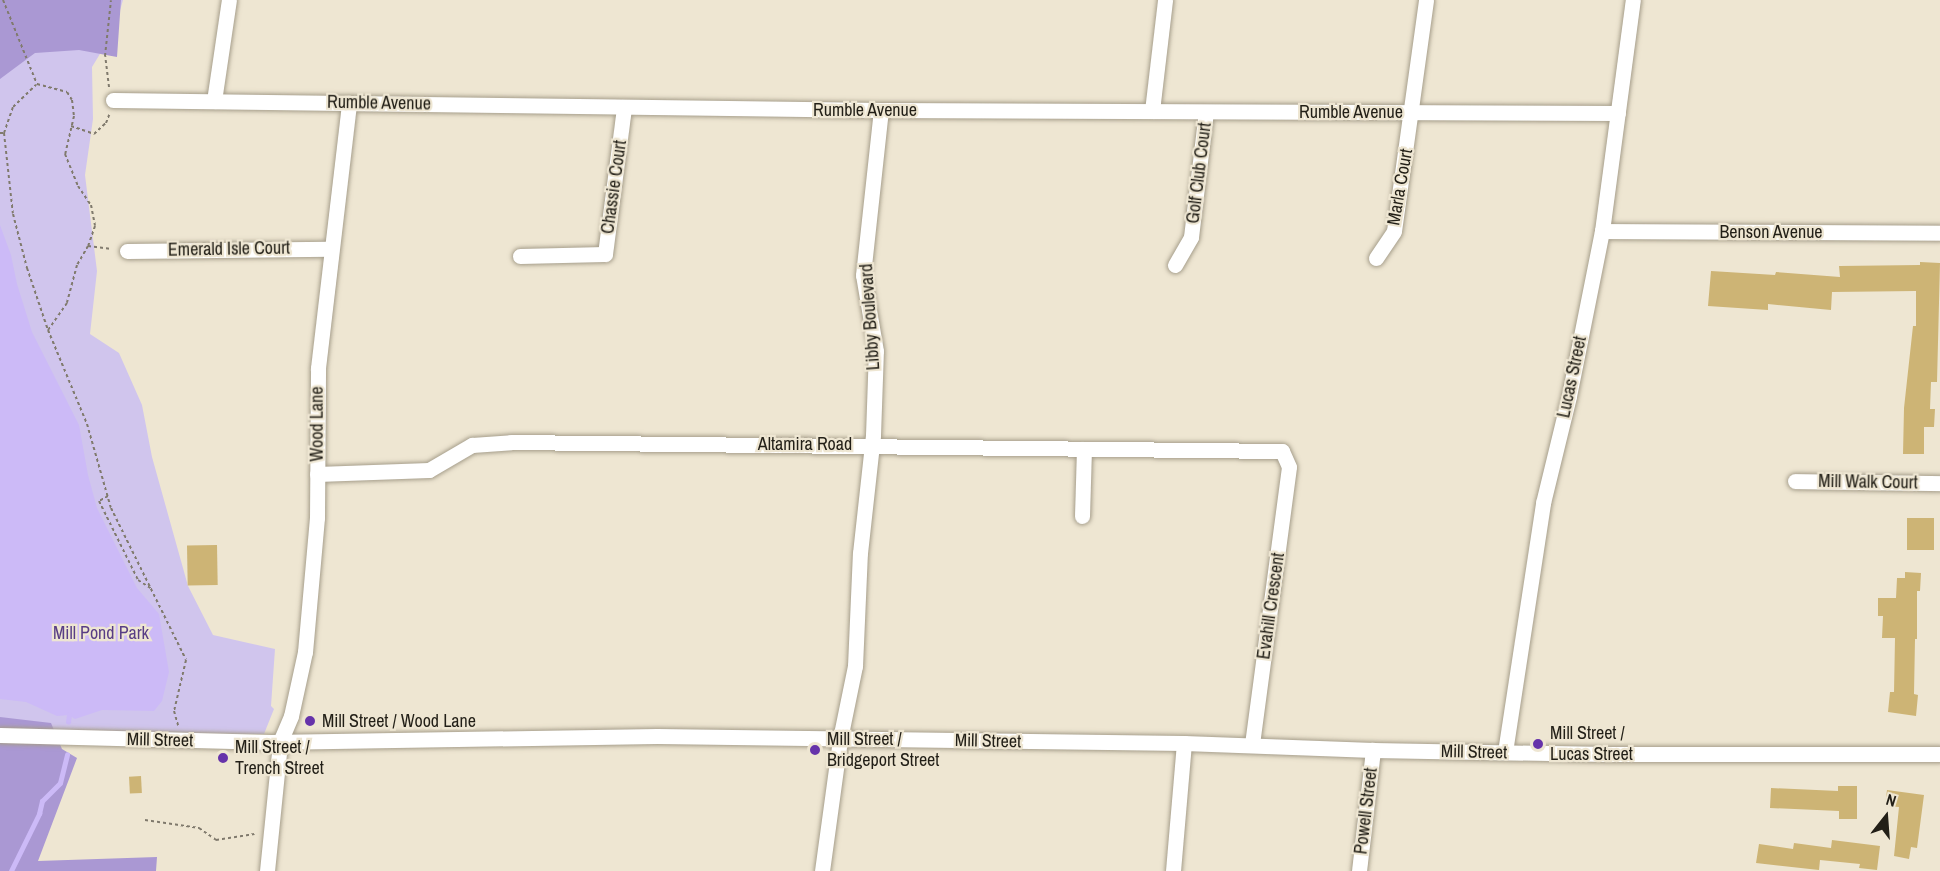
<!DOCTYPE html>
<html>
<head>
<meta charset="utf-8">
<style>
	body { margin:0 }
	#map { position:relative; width:1940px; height:871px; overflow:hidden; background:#eee6d2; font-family:"Archivo Narrow",sans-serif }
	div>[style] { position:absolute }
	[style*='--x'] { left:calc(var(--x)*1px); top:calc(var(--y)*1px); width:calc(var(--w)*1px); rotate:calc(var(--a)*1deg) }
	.green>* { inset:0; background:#d0c5ed }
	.forest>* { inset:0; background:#aa98d3 }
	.water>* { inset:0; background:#ccbaf7 }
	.stream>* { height:4.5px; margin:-2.25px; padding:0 2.25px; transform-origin:2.25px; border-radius:2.25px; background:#ccbaf7 }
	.building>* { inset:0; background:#cdb475; transform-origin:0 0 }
	.path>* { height:2px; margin-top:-1px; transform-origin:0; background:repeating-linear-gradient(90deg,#807a6d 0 3px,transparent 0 6px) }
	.roads { filter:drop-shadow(0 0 2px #a69e8b) drop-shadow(0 0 2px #a69e8b) }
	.minor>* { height:15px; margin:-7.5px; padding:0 7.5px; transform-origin:7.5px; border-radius:7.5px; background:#fff }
	.dots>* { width:16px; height:16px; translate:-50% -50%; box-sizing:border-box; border:3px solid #eee6d2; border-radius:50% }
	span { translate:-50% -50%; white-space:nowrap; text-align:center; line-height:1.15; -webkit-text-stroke:4.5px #eee6d2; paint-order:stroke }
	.street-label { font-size:18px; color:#221f17 }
	.park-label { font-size:18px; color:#583d85 }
	.poi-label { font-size:18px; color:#221f17 }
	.left { translate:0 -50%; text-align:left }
	.north { position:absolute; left:1856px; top:787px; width:60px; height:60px; -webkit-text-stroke:4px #eee6d2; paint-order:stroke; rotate:17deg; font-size:16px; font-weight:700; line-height:24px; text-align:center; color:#221f17 }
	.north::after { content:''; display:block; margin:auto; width:21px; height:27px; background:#221f17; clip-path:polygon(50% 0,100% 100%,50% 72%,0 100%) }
</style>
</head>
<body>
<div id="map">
	<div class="green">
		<i style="clip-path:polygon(0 0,123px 0,114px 31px,92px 67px,93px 119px,85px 175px,97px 271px,90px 334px,119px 353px,142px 405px,152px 457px,188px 586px,213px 635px,275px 649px,271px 706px,274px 709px,264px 734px,0 732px)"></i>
	</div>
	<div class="forest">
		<i style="clip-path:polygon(0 0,121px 0,117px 57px,79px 50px,35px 53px,0 79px)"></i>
		<i style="clip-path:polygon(0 717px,51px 723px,62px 749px,77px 758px,38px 861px,157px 857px,156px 871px,0 871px)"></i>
	</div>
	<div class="water">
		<i style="clip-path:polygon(0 225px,11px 255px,17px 284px,32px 332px,79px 425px,88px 475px,97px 508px,137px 588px,159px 614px,169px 672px,162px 701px,154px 711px,102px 710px,75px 719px,69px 715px,57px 716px,26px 702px,0 699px)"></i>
	</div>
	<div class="stream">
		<i style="--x:68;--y:722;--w:7;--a:-82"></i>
		<i style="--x:11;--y:871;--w:64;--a:-63.8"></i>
		<i style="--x:39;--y:814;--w:13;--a:-77"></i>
		<i style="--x:42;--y:801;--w:25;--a:-45"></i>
		<i style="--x:60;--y:783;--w:29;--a:-76"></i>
	</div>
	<div class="building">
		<i style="clip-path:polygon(1920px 262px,1940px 263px,1937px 382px,1931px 382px,1930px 409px,1935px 409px,1934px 427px,1924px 427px,1924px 454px,1903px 454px,1904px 408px,1913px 326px,1916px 326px,1916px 291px,1832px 292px,1831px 310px,1768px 304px,1768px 310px,1708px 306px,1711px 271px,1775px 275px,1776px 272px,1840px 277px,1839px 266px,1920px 265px)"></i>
		<i style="left:1934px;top:518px;width:32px;height:27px;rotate:90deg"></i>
		<i style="left:217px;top:545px;width:40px;height:30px;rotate:89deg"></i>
		<i style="clip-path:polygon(1905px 572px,1921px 573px,1920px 591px,1917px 591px,1917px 639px,1915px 639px,1914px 694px,1918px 695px,1916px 716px,1888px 712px,1890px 692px,1894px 692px,1895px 638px,1882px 638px,1883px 616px,1878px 616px,1878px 598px,1896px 598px,1897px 578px,1905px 578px)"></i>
		<i style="left:141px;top:776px;width:17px;height:12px;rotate:87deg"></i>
		<i style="clip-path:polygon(1838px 786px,1857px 786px,1857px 819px,1839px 819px,1839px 811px,1770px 808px,1771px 788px,1838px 791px)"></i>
		<i style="clip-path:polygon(1887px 790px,1924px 795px,1917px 848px,1911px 847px,1909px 859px,1894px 856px,1899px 807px,1885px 806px)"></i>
		<i style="clip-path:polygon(1832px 840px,1880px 846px,1877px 870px,1859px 868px,1860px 864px,1820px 860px,1819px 870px,1756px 863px,1759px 844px,1793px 849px,1794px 843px,1831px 848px)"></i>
	</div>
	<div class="path">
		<i style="--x:3;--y:0;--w:91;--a:68"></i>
		<i style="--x:37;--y:84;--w:31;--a:15"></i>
		<i style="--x:67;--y:92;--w:9;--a:58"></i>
		<i style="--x:72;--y:100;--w:16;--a:83"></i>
		<i style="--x:74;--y:116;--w:39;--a:103"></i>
		<i style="--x:65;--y:154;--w:35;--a:68"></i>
		<i style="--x:78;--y:186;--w:23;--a:56"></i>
		<i style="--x:91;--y:205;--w:21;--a:79"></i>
		<i style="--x:95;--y:226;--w:21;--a:109"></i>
		<i style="--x:88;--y:246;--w:22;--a:120"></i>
		<i style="--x:77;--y:265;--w:39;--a:105"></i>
		<i style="--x:67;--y:303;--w:33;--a:125"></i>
		<i style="--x:48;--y:330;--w:102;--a:67.5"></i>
		<i style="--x:87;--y:424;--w:87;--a:74.1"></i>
		<i style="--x:111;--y:508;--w:169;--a:63.7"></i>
		<i style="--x:186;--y:660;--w:52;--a:103.2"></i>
		<i style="--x:174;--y:711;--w:15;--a:74"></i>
		<i style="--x:109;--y:87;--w:31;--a:-97"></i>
		<i style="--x:105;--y:56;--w:56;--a:-83.9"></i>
		<i style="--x:71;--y:126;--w:24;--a:19"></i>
		<i style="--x:94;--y:134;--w:16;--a:-43"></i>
		<i style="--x:106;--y:123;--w:9;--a:-69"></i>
		<i style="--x:0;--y:133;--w:4;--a:0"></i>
		<i style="--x:4;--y:133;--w:28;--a:-71"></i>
		<i style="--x:13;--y:107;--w:32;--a:-44"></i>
		<i style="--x:4;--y:133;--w:81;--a:83.7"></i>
		<i style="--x:13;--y:214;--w:56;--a:75.5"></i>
		<i style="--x:27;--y:268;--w:65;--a:71.3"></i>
		<i style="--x:88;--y:246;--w:24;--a:7"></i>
		<i style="--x:108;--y:496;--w:10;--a:151"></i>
		<i style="--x:99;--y:501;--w:88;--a:63.7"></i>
		<i style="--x:138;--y:580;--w:17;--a:33"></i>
		<i style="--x:145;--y:820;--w:55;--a:8.4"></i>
		<i style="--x:199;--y:828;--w:21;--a:35"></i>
		<i style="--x:216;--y:840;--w:39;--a:-9"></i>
	</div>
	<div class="roads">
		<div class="minor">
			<i style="--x:113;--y:100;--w:768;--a:0.75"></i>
			<i style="--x:881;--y:110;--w:737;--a:0.23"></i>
			<i style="--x:214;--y:101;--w:102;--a:-81.6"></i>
			<i style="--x:1152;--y:111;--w:112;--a:-83.3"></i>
			<i style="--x:1602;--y:231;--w:338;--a:0.3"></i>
			<i style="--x:127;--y:251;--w:203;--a:-0.6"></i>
			<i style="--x:520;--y:256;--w:85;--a:-1.3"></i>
			<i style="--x:605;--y:254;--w:148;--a:-82.6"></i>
			<i style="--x:1376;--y:258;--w:32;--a:-56"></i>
			<i style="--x:1394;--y:231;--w:233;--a:-82.1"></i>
			<i style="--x:1175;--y:265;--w:32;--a:-60"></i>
			<i style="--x:1191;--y:237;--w:126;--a:-83.2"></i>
			<i style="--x:317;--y:474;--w:112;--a:-2"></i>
			<i style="--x:429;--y:470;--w:50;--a:-30.2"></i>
			<i style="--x:472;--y:445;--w:39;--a:-4"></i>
			<i style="--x:511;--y:442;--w:771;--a:0.67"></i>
			<i style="--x:1282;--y:451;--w:17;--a:66"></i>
			<i style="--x:1289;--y:467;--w:280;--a:97.6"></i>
			<i style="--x:1795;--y:481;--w:145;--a:0.8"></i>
			<i style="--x:1082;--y:516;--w:67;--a:-88.3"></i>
			<i style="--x:0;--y:735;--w:271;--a:1.5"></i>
			<i style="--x:271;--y:742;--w:386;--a:-0.9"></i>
			<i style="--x:657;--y:736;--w:527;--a:0.76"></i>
			<i style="--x:1184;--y:743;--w:189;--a:2.1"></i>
			<i style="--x:1373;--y:750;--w:234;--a:1"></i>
			<i style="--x:1607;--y:754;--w:333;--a:0"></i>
			<i style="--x:1505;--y:752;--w:252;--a:-81.3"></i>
			<i style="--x:1543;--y:503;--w:110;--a:-76.3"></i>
			<i style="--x:1569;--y:396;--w:168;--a:-78.7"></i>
			<i style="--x:1602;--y:231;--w:233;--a:-82.4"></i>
			<i style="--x:267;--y:871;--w:130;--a:-84.2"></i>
			<i style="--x:280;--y:742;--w:28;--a:-67"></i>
			<i style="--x:291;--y:716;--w:66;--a:-77.7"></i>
			<i style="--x:305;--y:652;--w:135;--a:-84.9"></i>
			<i style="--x:317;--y:518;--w:150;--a:-89.6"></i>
			<i style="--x:318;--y:368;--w:267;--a:-83.3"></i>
			<i style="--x:822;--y:871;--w:133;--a:-82.2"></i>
			<i style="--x:840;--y:739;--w:75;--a:-78.4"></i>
			<i style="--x:855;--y:666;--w:113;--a:-87.5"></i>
			<i style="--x:860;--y:553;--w:119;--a:-83.7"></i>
			<i style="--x:873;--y:435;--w:84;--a:-88"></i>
			<i style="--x:876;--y:351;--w:77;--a:-99.7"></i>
			<i style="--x:863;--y:275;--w:166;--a:-83.8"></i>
			<i style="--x:1173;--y:871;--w:128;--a:-85.1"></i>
			<i style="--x:1359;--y:871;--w:122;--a:-83.4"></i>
		</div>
	</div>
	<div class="dots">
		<i style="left:310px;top:721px;background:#63a"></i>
		<i style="left:1538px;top:744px;background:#63a"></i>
		<i style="left:815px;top:750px;background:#63a"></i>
		<i style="left:223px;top:758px;background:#63a"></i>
	</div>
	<div class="street-label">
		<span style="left:379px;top:103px;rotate:1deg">Rumble Avenue</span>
		<span style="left:865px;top:110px">Rumble Avenue</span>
		<span style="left:1351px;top:112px">Rumble Avenue</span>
		<span style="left:1199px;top:173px;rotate:-83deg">Golf Club Court</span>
		<span style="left:614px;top:187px;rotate:-82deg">Chassie Court</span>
		<span style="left:1400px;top:187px;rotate:-80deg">Marla Court</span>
		<span style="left:1771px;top:232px">Benson Avenue</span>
		<span style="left:229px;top:249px;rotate:-1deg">Emerald Isle Court</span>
		<span style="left:870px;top:317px;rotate:-94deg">Libby Boulevard</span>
		<span style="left:1572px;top:377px;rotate:-78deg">Lucas Street</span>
		<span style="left:317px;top:424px;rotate:-90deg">Wood Lane</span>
		<span style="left:805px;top:444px">Altamira Road</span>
		<span style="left:1868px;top:482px;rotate:1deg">Mill Walk Court</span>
		<span style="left:1271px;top:606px;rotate:-82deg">Evahill Crescent</span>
		<span style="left:160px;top:740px;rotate:1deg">Mill Street</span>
		<span style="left:988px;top:741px;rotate:1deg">Mill Street</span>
		<span style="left:1474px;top:752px;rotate:1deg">Mill Street</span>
		<span style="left:1366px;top:811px;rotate:-83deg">Powell Street</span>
	</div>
	<div class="park-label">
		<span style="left:101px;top:633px">Mill Pond Park</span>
	</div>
	<div class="poi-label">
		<span class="left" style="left:322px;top:721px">Mill Street / Wood Lane</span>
		<span class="left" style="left:1550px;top:744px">Mill Street /<br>Lucas Street</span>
		<span class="left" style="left:827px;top:750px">Mill Street /<br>Bridgeport Street</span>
		<span class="left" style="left:235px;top:758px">Mill Street /<br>Trench Street</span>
	</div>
	<div class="north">N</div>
</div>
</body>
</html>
